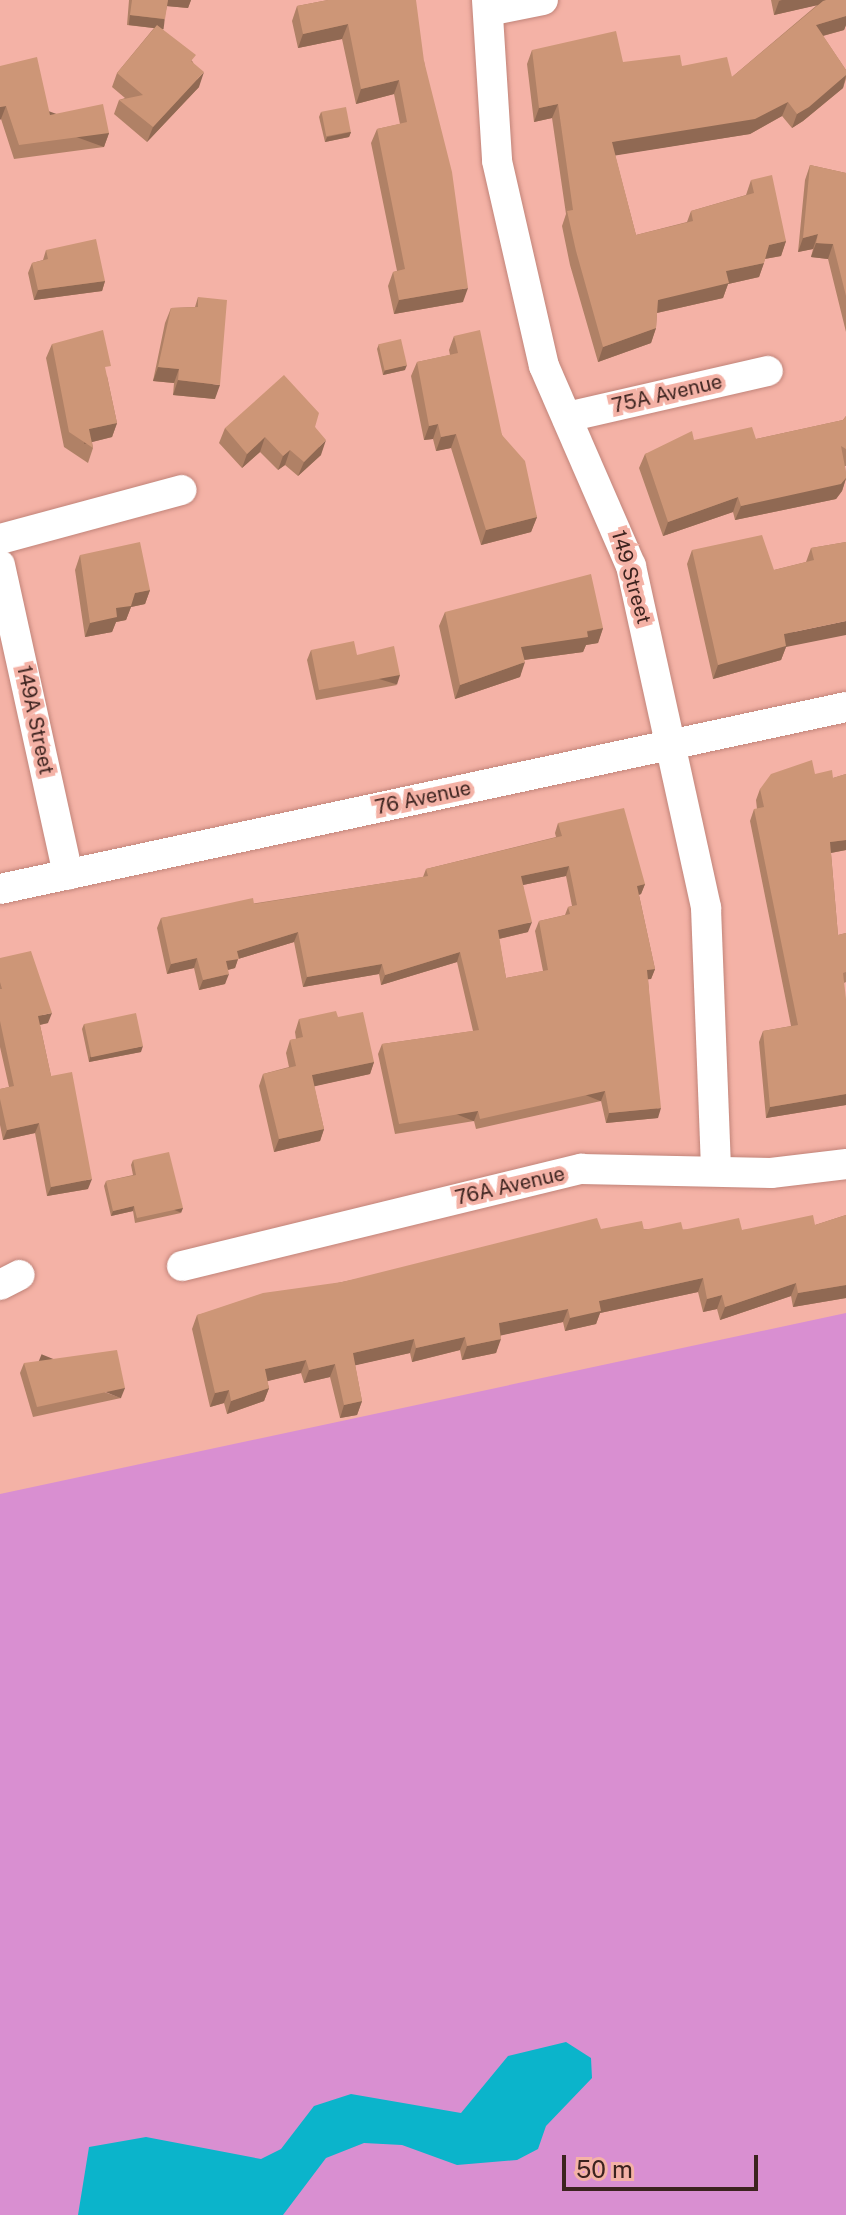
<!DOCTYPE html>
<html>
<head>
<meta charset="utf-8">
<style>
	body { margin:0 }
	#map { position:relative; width:846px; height:2215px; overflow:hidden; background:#f4b2a6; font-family:"Public Sans",sans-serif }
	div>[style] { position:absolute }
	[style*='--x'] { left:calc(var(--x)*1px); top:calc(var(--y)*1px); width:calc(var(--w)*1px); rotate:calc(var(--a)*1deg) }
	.green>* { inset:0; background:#d98fd1 }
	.water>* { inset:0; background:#0bb4cb }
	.roads { filter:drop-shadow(0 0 2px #c18479) drop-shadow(0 0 2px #c18479) }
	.minor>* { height:30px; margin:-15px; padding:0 15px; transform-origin:15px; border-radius:15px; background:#fff }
	.wall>* { inset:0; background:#b08166 }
	.shaded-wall>* { inset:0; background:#906953; transform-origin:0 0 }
	.building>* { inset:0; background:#cd9677; transform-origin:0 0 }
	span { translate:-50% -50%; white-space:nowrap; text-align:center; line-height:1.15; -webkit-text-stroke:8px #f4b2a6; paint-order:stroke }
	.street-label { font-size:20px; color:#3c231f }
	.scale { position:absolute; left:562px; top:2155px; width:196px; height:36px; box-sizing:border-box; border:4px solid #3c231f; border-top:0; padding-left:10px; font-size:24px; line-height:28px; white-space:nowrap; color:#3c231f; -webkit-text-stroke:6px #f4b2a6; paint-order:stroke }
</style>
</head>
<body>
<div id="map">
	<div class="green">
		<i style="clip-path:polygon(846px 1313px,846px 2215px,0 2215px,0 1494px)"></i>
	</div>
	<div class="water">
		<i style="clip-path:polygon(566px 2042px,591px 2058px,592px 2078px,546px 2126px,538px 2149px,517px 2160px,457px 2165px,402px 2145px,364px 2143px,326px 2158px,283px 2215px,78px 2215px,89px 2147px,146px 2137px,261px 2159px,281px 2149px,314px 2106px,351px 2094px,461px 2113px,508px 2056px)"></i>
	</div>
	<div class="roads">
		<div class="minor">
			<i style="--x:487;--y:0;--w:161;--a:86.4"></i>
			<i style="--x:497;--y:161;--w:210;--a:77.1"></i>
			<i style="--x:544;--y:366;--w:218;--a:66.5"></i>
			<i style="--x:631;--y:566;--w:350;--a:77.6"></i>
			<i style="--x:706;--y:908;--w:261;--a:87.8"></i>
			<i style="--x:488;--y:11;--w:56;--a:-11.3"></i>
			<i style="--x:567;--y:417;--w:206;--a:-12.9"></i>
			<i style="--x:0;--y:539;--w:188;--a:-15.1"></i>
			<i style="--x:0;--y:565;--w:317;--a:77.6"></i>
			<i style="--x:0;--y:889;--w:865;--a:-12.14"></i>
			<i style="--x:182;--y:1266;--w:411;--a:-13.7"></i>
			<i style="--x:581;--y:1169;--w:190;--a:1.2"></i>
			<i style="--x:771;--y:1173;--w:76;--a:-6.8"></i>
			<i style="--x:0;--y:1285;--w:22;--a:-27"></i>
		</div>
	</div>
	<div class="wall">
		<i style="clip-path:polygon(129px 0,191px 0,188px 8px,167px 6px,162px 29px,193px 62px,199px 87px,147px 142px,114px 114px,119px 100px,125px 98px,112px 87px,117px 73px,154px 28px,127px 25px)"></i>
		<i style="clip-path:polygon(328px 0,424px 61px,463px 302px,394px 314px,388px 286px,393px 272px,397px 271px,371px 143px,377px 129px,400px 124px,394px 94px,356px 104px,342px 39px,298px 48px,292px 21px,297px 6px)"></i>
		<i style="clip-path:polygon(771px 0,846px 0,846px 25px,844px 30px,823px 36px,846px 70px,846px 79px,843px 88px,803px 121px,792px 128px,782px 116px,750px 134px,615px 155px,636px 235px,687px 222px,691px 211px,746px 195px,751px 180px,786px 241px,781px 256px,765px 259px,759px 277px,728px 284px,723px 298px,657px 313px,656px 328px,651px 343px,598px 362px,570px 265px,562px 226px,566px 214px,552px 118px,534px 122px,527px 64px,532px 50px,623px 62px,682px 66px,732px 77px,817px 5px,774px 15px)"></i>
		<i style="clip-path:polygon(0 66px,50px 115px,109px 133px,104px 147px,14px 159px,1px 119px)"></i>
		<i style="clip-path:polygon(321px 112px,351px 132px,349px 137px,325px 142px,319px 117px)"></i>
		<i style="clip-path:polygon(810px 165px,846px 173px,846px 332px,828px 259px,811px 257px,813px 249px,798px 252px,805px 180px)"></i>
		<i style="clip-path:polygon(46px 250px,105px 281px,102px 291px,34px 300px,28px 273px,32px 263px,43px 260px)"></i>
		<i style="clip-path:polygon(198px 297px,215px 399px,173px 395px,174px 383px,153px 381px,165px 323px,171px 308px,195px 307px)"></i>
		<i style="clip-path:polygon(454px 336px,502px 435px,537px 517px,531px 532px,481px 545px,451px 448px,436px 451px,433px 439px,424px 440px,411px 376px,417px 362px,450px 355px,449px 350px)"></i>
		<i style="clip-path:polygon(52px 344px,107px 376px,117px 423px,112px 437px,92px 442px,93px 448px,88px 463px,64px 447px,46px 358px)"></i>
		<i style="clip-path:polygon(379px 344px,405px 370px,383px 375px,377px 349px)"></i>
		<i style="clip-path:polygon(846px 416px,846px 466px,845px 466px,846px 479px,842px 491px,836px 499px,735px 520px,733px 512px,663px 536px,639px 468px,645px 454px,694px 440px,756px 439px,843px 420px)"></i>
		<i style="clip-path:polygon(315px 427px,321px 455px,298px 476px,285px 465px,278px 470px,260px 452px,242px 468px,219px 443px,225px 428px)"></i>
		<i style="clip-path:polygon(846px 542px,786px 647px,781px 660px,713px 679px,687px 564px,692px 550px,774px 570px,806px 562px,811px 548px)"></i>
		<i style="clip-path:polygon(80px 555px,150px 590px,145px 604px,131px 607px,126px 620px,116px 622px,112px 632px,85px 637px,75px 570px)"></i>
		<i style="clip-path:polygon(445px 612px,603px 628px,598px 643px,586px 645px,583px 652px,524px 660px,520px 677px,455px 699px,439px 626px)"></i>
		<i style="clip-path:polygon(311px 650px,357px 655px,397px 685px,316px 700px,307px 660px)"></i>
		<i style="clip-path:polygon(815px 774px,833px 778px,846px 774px,846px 850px,831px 853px,838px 935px,846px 933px,846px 982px,844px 983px,846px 1105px,766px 1118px,759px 1042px,763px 1031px,791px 1026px,750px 821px,754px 809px,757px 809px,756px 800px,760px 789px)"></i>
		<i style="clip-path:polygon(evenodd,558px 823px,645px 884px,641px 894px,639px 895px,655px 969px,651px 979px,648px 979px,658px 1118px,606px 1123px,601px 1101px,476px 1129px,474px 1121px,395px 1134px,378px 1054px,382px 1044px,473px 1031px,457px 962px,381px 985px,379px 974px,303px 987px,294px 942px,238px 959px,235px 968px,228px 970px,225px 984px,199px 990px,194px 968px,167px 974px,157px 928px,161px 918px,423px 877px,426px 869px,556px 837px,555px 833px,558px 823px,566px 876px,572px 906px,568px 907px,565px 915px,539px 921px,535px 931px,543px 971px,506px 978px,499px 939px,528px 932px,523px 885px,566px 876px)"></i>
		<i style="clip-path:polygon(0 958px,48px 1023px,40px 1025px,51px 1076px,88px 1189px,47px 1196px,35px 1133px,3px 1140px,0 1125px,0 1089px,9px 1087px,0 1047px)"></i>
		<i style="clip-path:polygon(338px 1017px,374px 1062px,370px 1074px,314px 1086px,324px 1129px,320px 1141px,274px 1152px,259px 1086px,263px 1074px,289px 1067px,286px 1053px,290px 1040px,296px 1039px,295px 1032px,299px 1019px)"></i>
		<i style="clip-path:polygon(84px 1024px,141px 1052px,89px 1062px,82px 1029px)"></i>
		<i style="clip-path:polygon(133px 1160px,181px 1213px,135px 1223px,133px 1211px,111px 1216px,104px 1186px,106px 1181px,133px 1175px,131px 1165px)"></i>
		<i style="clip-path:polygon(846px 1215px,846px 1298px,793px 1307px,791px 1296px,720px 1320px,717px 1309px,703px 1312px,698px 1292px,600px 1313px,596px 1324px,565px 1331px,563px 1322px,501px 1335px,496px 1353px,462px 1360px,460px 1350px,412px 1362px,410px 1353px,355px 1365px,362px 1401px,357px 1415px,340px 1418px,330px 1377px,304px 1383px,301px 1373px,267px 1381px,269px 1388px,264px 1401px,227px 1414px,224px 1403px,210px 1407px,192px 1329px,197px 1315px,342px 1282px,601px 1229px,742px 1230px,815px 1225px)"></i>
		<i style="clip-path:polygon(24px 1363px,121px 1398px,33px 1417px,20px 1373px)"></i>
	</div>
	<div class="shaded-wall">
		<i style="clip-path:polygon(168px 0,191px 0,188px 8px,166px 6px)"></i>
		<i style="clip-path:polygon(782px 0,828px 0,827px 3px,774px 15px,779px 1px)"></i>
		<i style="left:130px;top:15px;width:35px;height:10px;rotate:7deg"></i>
		<i style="clip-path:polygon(846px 16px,846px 25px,844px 30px,811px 39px,816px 25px)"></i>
		<i style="clip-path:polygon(348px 24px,342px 39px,298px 48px,303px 34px)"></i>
		<i style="clip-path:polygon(204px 72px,199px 87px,147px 142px,153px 127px)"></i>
		<i style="clip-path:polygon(846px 75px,843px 88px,803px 121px,792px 128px,797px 114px)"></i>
		<i style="clip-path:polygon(399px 80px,394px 94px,356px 104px,361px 89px)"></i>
		<i style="clip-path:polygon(788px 102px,782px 116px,750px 134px,606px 157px,612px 142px)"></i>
		<i style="clip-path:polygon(558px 104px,552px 118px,534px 122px,539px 108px)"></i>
		<i style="clip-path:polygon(6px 106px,1px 119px,0 120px,0 107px)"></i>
		<i style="clip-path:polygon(351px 132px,349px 137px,325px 142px,327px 137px)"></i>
		<i style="left:109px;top:133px;width:15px;height:91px;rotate:110deg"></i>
		<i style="clip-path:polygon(818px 234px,813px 249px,798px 252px,803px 238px)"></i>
		<i style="clip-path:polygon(786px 241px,781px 256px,764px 259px,769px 245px)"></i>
		<i style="clip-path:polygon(816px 243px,833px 244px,828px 259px,811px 257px)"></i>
		<i style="clip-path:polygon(764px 263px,759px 277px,728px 284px,723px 298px,652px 314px,658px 300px,726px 271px)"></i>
		<i style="clip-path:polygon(105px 281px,102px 291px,34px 300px,38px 290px)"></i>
		<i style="clip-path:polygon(468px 288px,463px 302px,394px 314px,399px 300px)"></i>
		<i style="clip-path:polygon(656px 328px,651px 343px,598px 362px,603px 347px)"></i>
		<i style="clip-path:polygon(407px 365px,405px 370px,383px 375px,385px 370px)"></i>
		<i style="clip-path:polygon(158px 367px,179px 369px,174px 383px,153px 381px)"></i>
		<i style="clip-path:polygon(178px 380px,220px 385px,215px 399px,173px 395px)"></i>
		<i style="clip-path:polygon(117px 423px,112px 437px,84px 444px,89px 429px)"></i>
		<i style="clip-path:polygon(438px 424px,433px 439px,424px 440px,429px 426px)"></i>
		<i style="clip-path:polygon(456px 434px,451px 448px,436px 451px,441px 437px)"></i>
		<i style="clip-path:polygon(265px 437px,260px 452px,242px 468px,247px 454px)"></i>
		<i style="clip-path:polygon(326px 440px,321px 455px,298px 476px,304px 462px)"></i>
		<i style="clip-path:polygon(290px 450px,285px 465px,278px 470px,283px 456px)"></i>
		<i style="clip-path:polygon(846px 478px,842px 491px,836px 499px,735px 520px,741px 506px)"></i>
		<i style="clip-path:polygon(738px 497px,733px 512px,663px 536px,668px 522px)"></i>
		<i style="clip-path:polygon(537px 517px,531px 532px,481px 545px,486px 530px)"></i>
		<i style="clip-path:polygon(150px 590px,145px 604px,131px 607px,126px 620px,116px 622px,112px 632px,85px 637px,90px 623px,116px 608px,135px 593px)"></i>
		<i style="clip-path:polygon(846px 621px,846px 635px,786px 647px,781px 660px,713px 679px,718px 665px,784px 634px)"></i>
		<i style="clip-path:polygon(603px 628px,598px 643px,586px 645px,583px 652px,516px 661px,521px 647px)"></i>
		<i style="clip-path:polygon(525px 662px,520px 677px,455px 699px,460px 685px)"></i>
		<i style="left:400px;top:675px;width:10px;height:82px;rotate:107deg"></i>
		<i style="clip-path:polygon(846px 840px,846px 850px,825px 854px,830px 842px)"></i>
		<i style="clip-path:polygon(569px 866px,566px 876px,518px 886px,521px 876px)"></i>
		<i style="clip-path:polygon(645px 884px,641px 894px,634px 896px,637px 886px)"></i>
		<i style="clip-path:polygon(532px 922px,528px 932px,494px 940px,498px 930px)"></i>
		<i style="clip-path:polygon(298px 932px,294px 942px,238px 959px,235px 968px,223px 971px,226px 961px,237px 951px)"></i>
		<i style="clip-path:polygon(460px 952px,457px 962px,381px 985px,385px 975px)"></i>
		<i style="clip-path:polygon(197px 958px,194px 968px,167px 974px,171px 964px)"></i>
		<i style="clip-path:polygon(382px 964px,379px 974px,303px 987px,307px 977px)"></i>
		<i style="clip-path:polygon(655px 969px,651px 979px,643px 980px,647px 970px)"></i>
		<i style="clip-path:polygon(229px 974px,225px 984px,199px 990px,203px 980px)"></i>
		<i style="clip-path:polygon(52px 1013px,48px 1023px,34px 1026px,38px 1016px)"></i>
		<i style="clip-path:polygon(143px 1046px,141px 1052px,89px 1062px,90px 1057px)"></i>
		<i style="clip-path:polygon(374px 1062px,370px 1074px,307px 1088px,312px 1075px)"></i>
		<i style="left:605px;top:1091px;width:11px;height:128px;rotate:112deg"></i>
		<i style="clip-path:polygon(846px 1094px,846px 1105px,766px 1118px,770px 1107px)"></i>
		<i style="clip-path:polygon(661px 1108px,658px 1118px,606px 1123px,609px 1113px)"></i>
		<i style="left:478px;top:1111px;width:11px;height:80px;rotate:112deg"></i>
		<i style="clip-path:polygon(39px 1123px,35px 1133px,3px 1140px,7px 1130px)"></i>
		<i style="clip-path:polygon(324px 1129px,320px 1141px,274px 1152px,279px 1139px)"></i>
		<i style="clip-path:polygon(92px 1179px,88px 1189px,47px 1196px,51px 1187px)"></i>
		<i style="clip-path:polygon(134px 1206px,133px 1211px,111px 1216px,113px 1211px)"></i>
		<i style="left:183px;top:1208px;width:5px;height:47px;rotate:112deg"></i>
		<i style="clip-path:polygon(703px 1278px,698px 1292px,600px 1313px,596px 1324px,565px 1331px,570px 1318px,599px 1301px)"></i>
		<i style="clip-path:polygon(796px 1283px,791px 1296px,720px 1320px,725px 1307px)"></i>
		<i style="clip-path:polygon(846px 1285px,846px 1298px,793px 1307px,798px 1293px)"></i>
		<i style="clip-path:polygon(722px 1295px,717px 1309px,703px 1312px,707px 1299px)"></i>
		<i style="clip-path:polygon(568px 1309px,563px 1322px,494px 1337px,499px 1323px)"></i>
		<i style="clip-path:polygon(465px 1337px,460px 1350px,412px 1362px,416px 1348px)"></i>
		<i style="clip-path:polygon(414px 1339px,410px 1353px,348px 1367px,353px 1353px)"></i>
		<i style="clip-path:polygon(501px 1339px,496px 1353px,462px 1360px,467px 1346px)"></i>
		<i style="clip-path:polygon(306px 1360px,301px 1373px,260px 1383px,265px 1369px)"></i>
		<i style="clip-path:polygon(335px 1364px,330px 1377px,304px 1383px,309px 1370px)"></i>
		<i style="left:125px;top:1388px;width:11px;height:90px;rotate:112deg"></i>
		<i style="clip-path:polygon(269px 1388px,264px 1401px,227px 1414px,231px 1401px)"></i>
		<i style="clip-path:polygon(229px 1390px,224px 1403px,210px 1407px,215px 1393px)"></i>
		<i style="clip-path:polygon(362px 1401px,357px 1415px,340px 1418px,344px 1405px)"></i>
	</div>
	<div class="building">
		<i style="clip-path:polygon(132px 0,168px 0,165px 19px,130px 15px)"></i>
		<i style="clip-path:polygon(328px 0,416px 0,424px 61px,452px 172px,468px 288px,399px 300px,393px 272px,405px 269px,377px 129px,407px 122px,399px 80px,361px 89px,348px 24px,303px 34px,297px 6px)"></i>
		<i style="clip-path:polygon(826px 0,846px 0,846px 16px,816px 25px,846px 70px,846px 75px,809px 107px,797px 114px,788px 102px,755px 119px,612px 142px,636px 235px,693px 221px,691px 211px,754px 193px,751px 180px,772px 175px,786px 241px,769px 245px,764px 263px,726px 271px,729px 283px,658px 300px,656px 328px,603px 347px,576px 251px,567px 211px,573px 210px,558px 104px,539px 108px,532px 50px,616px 31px,623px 62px,680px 55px,682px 66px,727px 57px,732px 77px,823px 1px)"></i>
		<i style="clip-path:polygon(157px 25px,196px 55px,191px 61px,204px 72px,153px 127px,119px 100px,143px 95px,117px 73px)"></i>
		<i style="clip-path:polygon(37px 57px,50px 115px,103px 104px,109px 133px,19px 145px,6px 106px,0 107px,0 66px)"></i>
		<i style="left:346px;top:107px;width:25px;height:25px;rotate:79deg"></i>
		<i style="clip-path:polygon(810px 165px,846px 173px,846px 296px,833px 244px,816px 243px,818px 234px,803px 238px)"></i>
		<i style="clip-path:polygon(96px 239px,105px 281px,38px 290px,32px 263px,48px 259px,46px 250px)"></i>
		<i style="clip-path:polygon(198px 297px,227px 300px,220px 385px,178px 380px,179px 369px,158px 367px,171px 308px,198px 307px)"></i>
		<i style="clip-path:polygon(103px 330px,111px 366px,105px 367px,117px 423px,89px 429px,93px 448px,69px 432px,52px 344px)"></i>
		<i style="clip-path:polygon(480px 330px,502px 435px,525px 461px,537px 517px,486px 530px,456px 434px,441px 437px,438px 424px,429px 426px,417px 362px,458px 353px,454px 336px)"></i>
		<i style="left:401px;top:339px;width:27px;height:23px;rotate:77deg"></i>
		<i style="clip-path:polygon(284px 375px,319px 413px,315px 427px,326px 440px,304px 462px,290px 450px,283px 456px,265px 437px,247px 454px,225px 428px)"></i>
		<i style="clip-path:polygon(846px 416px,846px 449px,841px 446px,846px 472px,846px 478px,841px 484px,741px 506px,738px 497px,668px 522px,645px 454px,692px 431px,694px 440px,752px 427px,756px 439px,843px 420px)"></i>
		<i style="clip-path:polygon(762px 535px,774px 570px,814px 560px,811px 548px,846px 542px,846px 621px,784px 634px,786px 646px,718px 665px,692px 550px)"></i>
		<i style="clip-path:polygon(140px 542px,150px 590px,135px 593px,131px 606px,116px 608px,117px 617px,90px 623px,80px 555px)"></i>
		<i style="clip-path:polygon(591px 574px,603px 628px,587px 631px,588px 637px,521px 647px,525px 662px,460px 685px,445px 612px)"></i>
		<i style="clip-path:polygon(354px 641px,357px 655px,394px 646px,400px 675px,319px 690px,311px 650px)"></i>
		<i style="clip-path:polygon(812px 760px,815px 774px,832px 770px,833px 778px,846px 774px,846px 840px,830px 842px,838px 935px,846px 933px,846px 972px,843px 973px,846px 999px,846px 1094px,770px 1107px,763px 1031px,798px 1025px,754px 809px,764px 807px,760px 789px,771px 774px)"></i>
		<i style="clip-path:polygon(evenodd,624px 808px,645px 884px,637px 886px,655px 969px,647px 970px,661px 1108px,609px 1113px,605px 1091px,480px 1119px,478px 1111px,399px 1124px,382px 1044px,479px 1030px,460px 952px,385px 975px,382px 964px,307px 977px,298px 932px,237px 951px,239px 959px,226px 961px,229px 974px,203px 980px,197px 958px,171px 964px,161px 918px,253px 898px,254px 904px,428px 876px,426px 869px,562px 836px,558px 823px,624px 808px,569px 866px,577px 905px,568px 907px,570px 914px,539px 921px,548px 970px,506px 978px,498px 930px,532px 922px,521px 876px,569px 866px)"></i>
		<i style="clip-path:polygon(31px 951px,52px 1013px,38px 1016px,51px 1076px,72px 1072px,92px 1179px,51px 1187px,39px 1123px,7px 1130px,0 1099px,0 1089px,14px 1086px,0 1021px,0 989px,2px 989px,0 982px,0 958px)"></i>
		<i style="clip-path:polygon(336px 1011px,338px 1017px,363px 1012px,374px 1062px,312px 1075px,324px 1129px,279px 1139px,263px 1074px,296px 1066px,290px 1040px,303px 1037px,299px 1019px)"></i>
		<i style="left:136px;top:1013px;width:34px;height:53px;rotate:78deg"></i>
		<i style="clip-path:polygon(169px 1152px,183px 1208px,137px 1218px,134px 1206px,113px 1211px,106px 1181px,136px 1175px,133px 1160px)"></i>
		<i style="clip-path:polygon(813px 1215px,815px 1225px,846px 1215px,846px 1285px,798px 1293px,796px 1283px,725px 1307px,722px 1295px,707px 1299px,703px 1278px,599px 1301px,601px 1311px,570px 1318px,568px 1309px,499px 1323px,501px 1339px,467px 1346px,465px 1337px,416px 1348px,414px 1339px,353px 1353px,362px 1401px,344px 1405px,335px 1364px,309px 1370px,306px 1360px,265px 1369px,269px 1388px,231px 1401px,229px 1390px,215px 1393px,197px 1315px,263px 1293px,342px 1282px,597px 1218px,601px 1229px,642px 1221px,644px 1230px,681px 1222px,683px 1230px,739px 1218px,742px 1230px)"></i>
		<i style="clip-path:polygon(117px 1350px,125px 1388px,37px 1407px,24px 1363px)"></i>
	</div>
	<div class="street-label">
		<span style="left:667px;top:394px;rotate:-13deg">75A Avenue</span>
		<span style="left:631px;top:577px;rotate:74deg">149 Street</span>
		<span style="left:35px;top:720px;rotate:78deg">149A Street</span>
		<span style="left:423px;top:798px;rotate:-12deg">76 Avenue</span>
		<span style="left:510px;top:1186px;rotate:-13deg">76A Avenue</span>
	</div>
	<div class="scale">50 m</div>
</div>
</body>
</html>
